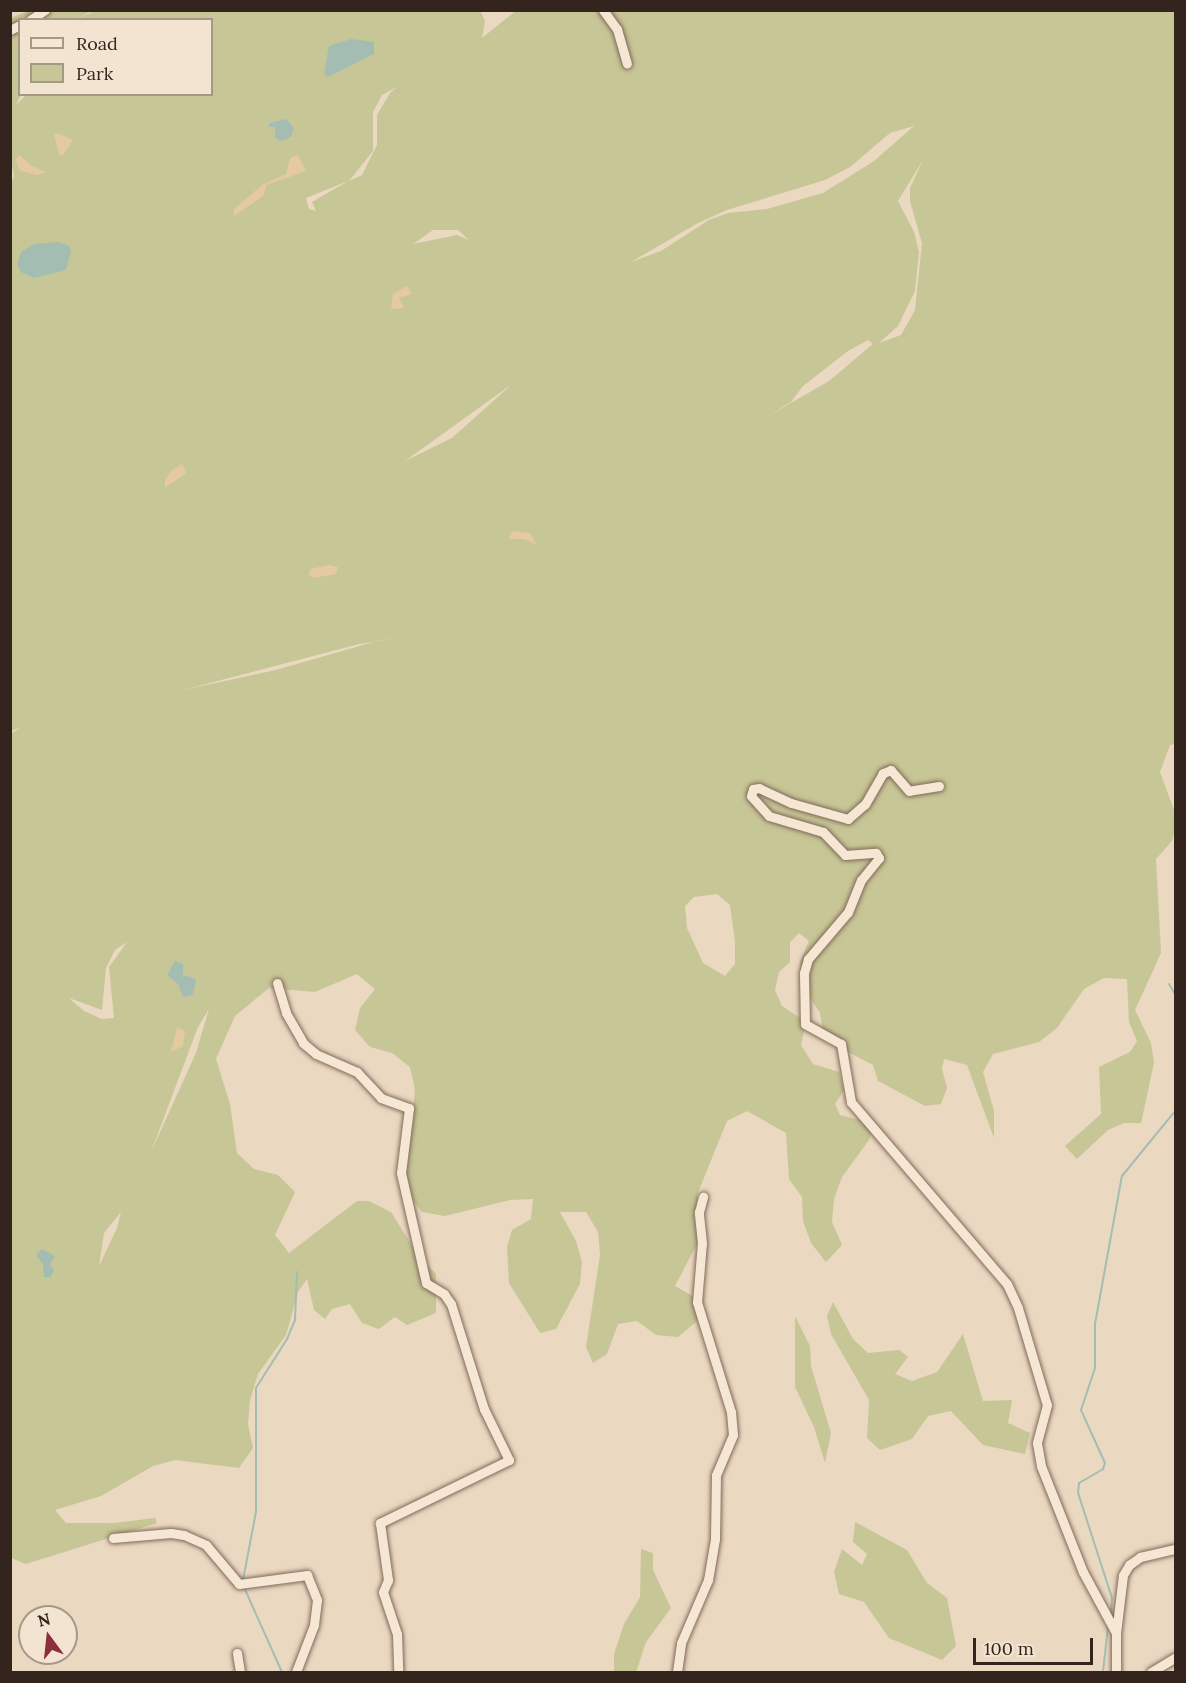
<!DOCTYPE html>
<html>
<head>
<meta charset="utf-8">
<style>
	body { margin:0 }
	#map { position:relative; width:1186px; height:1683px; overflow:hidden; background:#ead8c1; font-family:Lora,serif }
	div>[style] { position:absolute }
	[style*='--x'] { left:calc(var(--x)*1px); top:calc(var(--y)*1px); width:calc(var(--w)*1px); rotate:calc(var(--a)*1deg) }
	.green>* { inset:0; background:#c7c696 }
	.sand>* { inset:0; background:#e5c9a0 }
	.water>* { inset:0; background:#a4bdb2 }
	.stream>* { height:2px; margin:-1px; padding:0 1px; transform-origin:1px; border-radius:1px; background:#a4bdb2 }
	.roads { filter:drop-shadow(0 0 2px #826a5a) drop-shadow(0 0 2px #826a5a) }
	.minor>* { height:9px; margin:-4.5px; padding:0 4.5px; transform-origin:4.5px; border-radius:4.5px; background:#f6e7d4 }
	span { translate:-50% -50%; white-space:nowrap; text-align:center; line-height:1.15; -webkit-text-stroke:5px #f2e4d0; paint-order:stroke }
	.frame { position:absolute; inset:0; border:12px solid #33251d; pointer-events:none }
	.legend { position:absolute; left:18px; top:18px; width:195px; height:78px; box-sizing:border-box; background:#f2e4d0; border:2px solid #a69888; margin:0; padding:8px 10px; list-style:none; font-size:18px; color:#33251d }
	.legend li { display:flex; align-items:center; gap:12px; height:30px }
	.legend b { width:30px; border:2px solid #a69888 }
	.north { position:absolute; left:18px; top:1605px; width:60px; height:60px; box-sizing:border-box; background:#f2e4d0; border:2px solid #a69888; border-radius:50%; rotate:345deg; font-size:16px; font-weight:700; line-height:24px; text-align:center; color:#33251d }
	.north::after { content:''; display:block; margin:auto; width:21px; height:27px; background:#8d2e3c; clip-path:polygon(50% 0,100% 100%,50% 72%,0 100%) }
	.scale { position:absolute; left:973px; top:1638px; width:120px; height:27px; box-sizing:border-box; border:3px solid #33251d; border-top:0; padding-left:8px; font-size:18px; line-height:21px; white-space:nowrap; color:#33251d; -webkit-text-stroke:4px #f2e4d0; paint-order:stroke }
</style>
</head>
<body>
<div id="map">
	<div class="green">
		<i style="clip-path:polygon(evenodd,31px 10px,91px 11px,78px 19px,96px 10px,480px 10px,485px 21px,482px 38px,517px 10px,1175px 11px,1176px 744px,1170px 745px,1160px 772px,1175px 813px,1176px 826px,1172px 841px,1156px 859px,1161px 953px,1135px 1010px,1151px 1043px,1154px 1063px,1141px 1123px,1124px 1123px,1108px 1130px,1077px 1159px,1065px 1146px,1101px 1114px,1099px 1067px,1130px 1052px,1137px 1041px,1129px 1022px,1127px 979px,1104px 978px,1084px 989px,1057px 1028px,1039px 1042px,993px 1054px,983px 1072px,994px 1111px,994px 1138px,967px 1065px,944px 1059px,942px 1069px,947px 1088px,941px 1104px,925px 1106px,878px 1081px,873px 1065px,846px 1051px,823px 1030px,820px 1013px,801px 983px,800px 962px,809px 941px,799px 933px,790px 942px,790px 962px,779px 972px,775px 990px,782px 1006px,806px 1022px,801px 1045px,813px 1064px,839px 1072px,844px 1090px,835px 1104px,840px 1115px,875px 1124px,869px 1140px,842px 1177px,834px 1199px,832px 1222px,842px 1245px,826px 1262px,811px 1243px,803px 1221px,802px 1197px,789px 1179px,786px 1133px,747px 1111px,727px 1121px,697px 1195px,697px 1244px,675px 1286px,696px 1298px,697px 1321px,678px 1337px,656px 1335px,637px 1321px,618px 1324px,607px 1354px,593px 1363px,586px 1347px,600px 1255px,598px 1232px,586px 1212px,560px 1212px,576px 1241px,582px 1262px,580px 1284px,556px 1329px,540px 1333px,509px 1283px,507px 1247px,512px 1230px,531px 1219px,533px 1199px,510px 1200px,445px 1216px,422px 1212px,408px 1194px,406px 1171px,415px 1090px,410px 1067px,392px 1053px,370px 1047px,355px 1030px,360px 1008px,375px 989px,357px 974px,315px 992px,269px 988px,235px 1016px,216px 1059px,230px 1104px,237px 1153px,254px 1169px,278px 1175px,295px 1192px,275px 1235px,289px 1253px,357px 1201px,369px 1201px,391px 1212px,419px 1257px,436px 1274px,436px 1313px,407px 1325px,395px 1317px,379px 1329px,362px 1323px,350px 1304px,332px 1309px,325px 1319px,314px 1310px,307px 1279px,298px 1292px,286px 1335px,258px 1374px,250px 1400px,248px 1424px,253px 1448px,239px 1468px,175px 1460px,153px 1466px,101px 1496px,55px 1510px,66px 1523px,114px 1523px,155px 1518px,157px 1523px,26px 1564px,11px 1558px,10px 734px,22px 727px,11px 731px,10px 186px,14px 176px,10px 157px,10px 18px,31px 10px,20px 20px,212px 20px,212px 94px,26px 95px,16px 105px,21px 95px,20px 20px,31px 10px,397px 87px,390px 93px,377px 115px,377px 145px,362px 175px,349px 181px,373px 151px,373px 112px,382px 95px,397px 87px,31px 10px,914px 126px,874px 161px,823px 193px,767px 209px,728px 213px,709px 220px,661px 251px,631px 262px,698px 223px,727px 210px,825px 180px,850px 167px,890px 133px,914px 126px,31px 10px,923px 160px,910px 188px,910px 201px,922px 243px,915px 310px,901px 335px,879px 343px,898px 326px,915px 291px,919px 252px,914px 232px,898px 201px,923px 160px,31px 10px,348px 181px,312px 202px,316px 211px,309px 209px,306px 198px,348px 181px,31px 10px,433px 230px,458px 230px,469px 240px,457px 235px,413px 244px,433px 230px,31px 10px,868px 340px,873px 344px,829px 381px,765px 418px,791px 402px,803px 386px,848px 351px,868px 340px,31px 10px,511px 385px,452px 438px,405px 461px,508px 387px,511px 385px,31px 10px,400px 638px,377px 641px,276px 670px,183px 690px,359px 644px,400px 638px,31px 10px,717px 894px,730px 905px,735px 942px,735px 964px,725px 976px,703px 963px,687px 928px,685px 906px,694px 897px,717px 894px,31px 10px,127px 942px,109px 967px,114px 1018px,102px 1019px,84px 1011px,69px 998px,102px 1010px,106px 968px,115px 950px,127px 942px,31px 10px,209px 1009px,196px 1053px,151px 1152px,198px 1027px,209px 1009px,31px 10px,121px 1212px,117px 1228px,99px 1266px,104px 1233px,121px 1212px)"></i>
		<i style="clip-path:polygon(833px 1302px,853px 1339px,868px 1353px,899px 1350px,908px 1357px,895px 1374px,912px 1381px,937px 1372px,963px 1334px,983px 1401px,1012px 1400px,1008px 1423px,1030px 1433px,1025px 1454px,983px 1445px,951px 1411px,928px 1416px,912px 1439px,880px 1450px,867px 1438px,869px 1400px,831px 1334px,827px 1316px)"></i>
		<i style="clip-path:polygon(795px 1316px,810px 1346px,811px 1366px,831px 1433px,825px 1463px,814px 1427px,795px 1387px)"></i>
		<i style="clip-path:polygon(855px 1522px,907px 1550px,927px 1583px,947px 1598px,956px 1646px,942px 1660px,889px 1638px,864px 1602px,839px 1594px,834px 1572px,842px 1549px,862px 1565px,867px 1554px,853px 1542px)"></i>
		<i style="clip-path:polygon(641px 1549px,653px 1553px,653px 1570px,671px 1608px,646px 1642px,636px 1672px,614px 1672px,614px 1654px,624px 1624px,640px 1597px)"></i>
	</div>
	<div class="sand">
		<i style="clip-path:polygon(57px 133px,73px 140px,63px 155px,59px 155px,54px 135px)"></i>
		<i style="clip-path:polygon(19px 155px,32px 166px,46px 172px,37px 175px,20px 171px,15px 160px)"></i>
		<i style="clip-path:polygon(298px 155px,306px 171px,267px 185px,263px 196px,234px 216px,234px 209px,262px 185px,286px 174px,290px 158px)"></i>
		<i style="clip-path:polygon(407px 286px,412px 294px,399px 298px,404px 308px,391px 309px,393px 294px)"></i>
		<i style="clip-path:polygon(182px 464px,186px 473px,165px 488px,165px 480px,171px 471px)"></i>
		<i style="clip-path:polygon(512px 531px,530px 533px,537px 545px,525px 539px,508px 539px)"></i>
		<i style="clip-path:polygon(329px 565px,338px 567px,336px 574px,313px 578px,309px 575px,310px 569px)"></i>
		<i style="clip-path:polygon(177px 1027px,185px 1031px,183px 1046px,171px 1052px)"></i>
	</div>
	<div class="water">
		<i style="clip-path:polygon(351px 39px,374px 42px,374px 54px,328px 77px,324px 74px,329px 46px)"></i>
		<i style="clip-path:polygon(286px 119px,294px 128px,291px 137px,281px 141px,275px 138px,275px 127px,269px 127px,269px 123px)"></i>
		<i style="clip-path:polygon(58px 242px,69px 246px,71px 251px,66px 270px,34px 278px,21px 272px,17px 265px,21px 252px,34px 244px)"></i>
		<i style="clip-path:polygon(175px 961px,183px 964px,183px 975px,196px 979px,193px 995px,183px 997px,178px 984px,167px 975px)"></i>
		<i style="clip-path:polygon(42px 1249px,55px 1256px,50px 1264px,54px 1270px,51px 1277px,44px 1277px,43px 1264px,36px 1255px)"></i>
	</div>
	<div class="stream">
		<i style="--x:1169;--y:984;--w:14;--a:60"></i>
		<i style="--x:243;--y:1580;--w:69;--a:-79.2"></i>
		<i style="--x:256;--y:1512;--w:124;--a:-90"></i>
		<i style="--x:256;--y:1388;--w:58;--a:-57.7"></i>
		<i style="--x:287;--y:1339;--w:21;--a:-67"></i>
		<i style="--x:295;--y:1320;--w:48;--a:-87.6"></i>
		<i style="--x:243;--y:1585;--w:95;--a:65.9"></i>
		<i style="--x:1111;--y:1615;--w:17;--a:-87"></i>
		<i style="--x:1112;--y:1598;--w:110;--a:-107.9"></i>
		<i style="--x:1078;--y:1493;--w:10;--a:-84"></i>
		<i style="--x:1079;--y:1483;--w:28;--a:-30"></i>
		<i style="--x:1103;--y:1469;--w:6;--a:-72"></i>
		<i style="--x:1105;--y:1463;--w:58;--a:-114.4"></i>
		<i style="--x:1081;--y:1410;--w:44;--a:-71.6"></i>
		<i style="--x:1095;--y:1368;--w:44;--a:-90"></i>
		<i style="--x:1095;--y:1324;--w:150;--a:-79.7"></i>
		<i style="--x:1122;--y:1176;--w:85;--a:-50.7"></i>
		<i style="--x:1103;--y:1672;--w:45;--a:-83.7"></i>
	</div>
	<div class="roads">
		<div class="minor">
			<i style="--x:603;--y:10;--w:24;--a:54"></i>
			<i style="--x:617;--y:29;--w:36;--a:74"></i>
			<i style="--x:30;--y:20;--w:18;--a:-34"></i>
			<i style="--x:10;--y:30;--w:11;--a:-27"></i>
			<i style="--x:939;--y:786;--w:30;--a:171"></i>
			<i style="--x:909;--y:791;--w:28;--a:-131"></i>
			<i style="--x:891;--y:770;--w:9;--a:159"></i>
			<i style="--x:883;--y:773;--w:36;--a:120"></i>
			<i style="--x:865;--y:804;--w:23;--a:139"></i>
			<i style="--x:848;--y:819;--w:59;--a:-164.3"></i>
			<i style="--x:791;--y:803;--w:35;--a:-155"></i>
			<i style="--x:759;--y:788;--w:6;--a:171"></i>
			<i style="--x:753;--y:789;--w:7;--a:106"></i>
			<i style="--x:751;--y:796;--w:27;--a:48"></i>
			<i style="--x:769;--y:816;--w:56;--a:16.5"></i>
			<i style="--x:823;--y:832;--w:32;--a:46"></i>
			<i style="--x:845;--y:855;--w:31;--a:-4"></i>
			<i style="--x:876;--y:853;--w:6;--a:59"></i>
			<i style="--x:879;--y:858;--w:28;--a:129"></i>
			<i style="--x:861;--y:880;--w:35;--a:112"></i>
			<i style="--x:848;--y:912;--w:62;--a:130.4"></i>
			<i style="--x:808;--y:959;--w:15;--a:106"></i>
			<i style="--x:804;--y:973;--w:51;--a:88.9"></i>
			<i style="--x:805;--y:1024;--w:41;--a:29.1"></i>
			<i style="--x:841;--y:1044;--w:59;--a:80.2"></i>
			<i style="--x:851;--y:1102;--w:240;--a:49.4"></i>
			<i style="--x:1007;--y:1284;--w:26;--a:65"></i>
			<i style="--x:1018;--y:1308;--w:101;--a:73.4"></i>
			<i style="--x:1047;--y:1405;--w:39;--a:105"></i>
			<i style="--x:1037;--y:1443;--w:23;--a:80"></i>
			<i style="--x:1041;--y:1466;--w:114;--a:68.4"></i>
			<i style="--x:1083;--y:1572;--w:69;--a:61.6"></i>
			<i style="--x:1116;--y:1633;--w:39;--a:90"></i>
			<i style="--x:277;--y:983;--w:31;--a:73"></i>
			<i style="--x:286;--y:1013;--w:34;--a:60"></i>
			<i style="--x:303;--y:1043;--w:17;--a:40"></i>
			<i style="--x:316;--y:1054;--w:45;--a:23.7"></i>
			<i style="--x:357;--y:1072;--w:35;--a:47"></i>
			<i style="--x:381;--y:1098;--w:30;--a:20"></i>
			<i style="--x:409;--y:1108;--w:65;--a:97"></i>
			<i style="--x:401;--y:1173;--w:113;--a:77.2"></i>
			<i style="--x:426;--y:1283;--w:21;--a:31"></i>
			<i style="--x:444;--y:1294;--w:12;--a:55"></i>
			<i style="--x:451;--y:1304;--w:110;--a:72.6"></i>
			<i style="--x:484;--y:1409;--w:57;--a:63.9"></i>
			<i style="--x:509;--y:1460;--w:144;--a:154"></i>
			<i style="--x:380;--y:1523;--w:58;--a:82"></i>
			<i style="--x:388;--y:1580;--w:13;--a:113"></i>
			<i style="--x:383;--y:1592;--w:44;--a:71.6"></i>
			<i style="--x:397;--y:1634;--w:38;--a:88"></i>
			<i style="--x:113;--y:1538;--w:58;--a:-4.9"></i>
			<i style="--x:171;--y:1533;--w:13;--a:9"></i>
			<i style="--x:184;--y:1535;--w:24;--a:24"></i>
			<i style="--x:206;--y:1545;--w:51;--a:49.8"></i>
			<i style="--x:239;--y:1584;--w:69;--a:-7.5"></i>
			<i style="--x:307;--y:1575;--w:27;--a:68"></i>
			<i style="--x:317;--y:1600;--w:25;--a:97"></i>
			<i style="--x:314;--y:1625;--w:50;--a:111"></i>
			<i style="--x:1116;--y:1633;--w:58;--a:-83.1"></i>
			<i style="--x:1123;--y:1575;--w:12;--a:-59"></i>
			<i style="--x:1129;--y:1565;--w:14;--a:-36"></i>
			<i style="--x:1140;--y:1557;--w:37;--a:-13"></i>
			<i style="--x:237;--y:1653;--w:19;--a:81"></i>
			<i style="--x:677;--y:1672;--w:29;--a:-82"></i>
			<i style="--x:681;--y:1643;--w:69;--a:-66.8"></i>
			<i style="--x:708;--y:1580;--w:42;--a:-80.3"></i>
			<i style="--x:715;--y:1539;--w:64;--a:-89.1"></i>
			<i style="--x:716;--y:1475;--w:43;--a:-67"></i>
			<i style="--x:733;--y:1435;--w:23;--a:-95"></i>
			<i style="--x:731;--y:1412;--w:115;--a:-107.2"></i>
			<i style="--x:697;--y:1302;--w:59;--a:-85.2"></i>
			<i style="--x:702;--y:1243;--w:31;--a:-96"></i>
			<i style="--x:699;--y:1212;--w:16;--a:-75"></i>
			<i style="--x:1151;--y:1672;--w:29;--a:-31"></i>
		</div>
	</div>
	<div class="frame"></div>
	<ul class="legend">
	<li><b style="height:8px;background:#f6e7d4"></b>Road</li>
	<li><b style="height:16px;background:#c7c696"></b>Park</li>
	</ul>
	<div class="north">N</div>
	<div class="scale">100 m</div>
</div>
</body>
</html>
